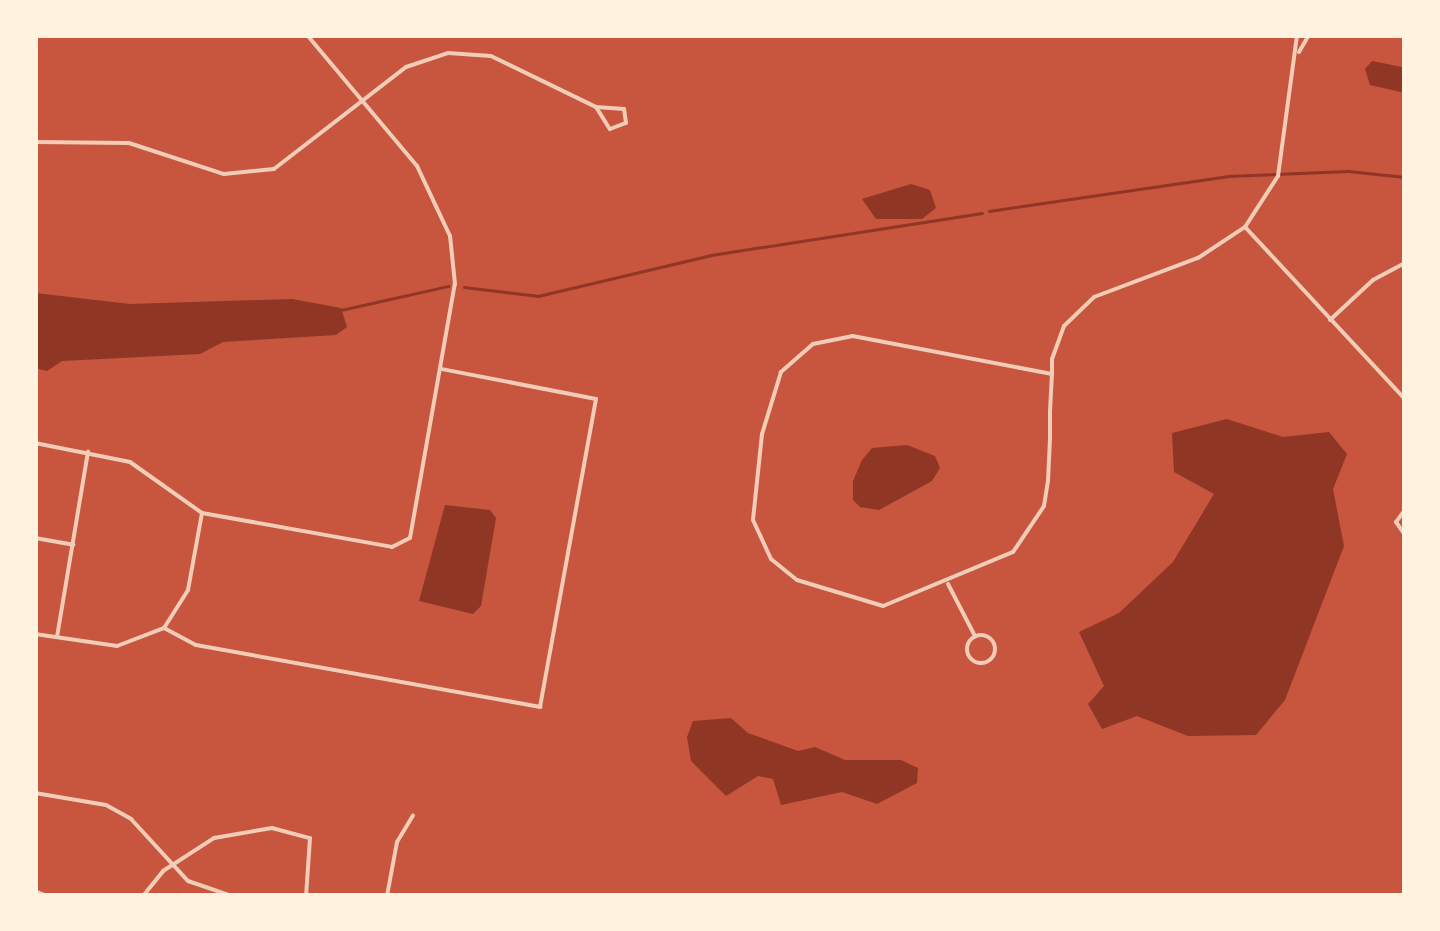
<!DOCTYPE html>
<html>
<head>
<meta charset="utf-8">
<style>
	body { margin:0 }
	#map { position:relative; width:1440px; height:931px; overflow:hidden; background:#c8553d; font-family:"DM Sans",sans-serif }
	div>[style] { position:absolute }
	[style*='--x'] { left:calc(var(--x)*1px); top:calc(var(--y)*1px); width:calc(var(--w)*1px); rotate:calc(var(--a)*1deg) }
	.water>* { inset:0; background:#8f3625 }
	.stream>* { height:2.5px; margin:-1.25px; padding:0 1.25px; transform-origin:1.25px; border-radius:1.25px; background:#8f3625 }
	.minor>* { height:4px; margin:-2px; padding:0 2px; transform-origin:2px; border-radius:2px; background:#f1ccb7 }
	.minor>.ring { margin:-2px; padding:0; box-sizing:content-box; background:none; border:4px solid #f1ccb7; border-radius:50% }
	span { translate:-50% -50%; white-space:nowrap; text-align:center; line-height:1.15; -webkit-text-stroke:8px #fff3e0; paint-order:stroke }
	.frame { position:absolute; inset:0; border:38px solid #fff3e0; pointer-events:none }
</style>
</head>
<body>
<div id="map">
	<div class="water">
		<i style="clip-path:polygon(1405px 48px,1405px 93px,1370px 85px,1365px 69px,1372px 61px,1402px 67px)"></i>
		<i style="clip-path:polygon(911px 184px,930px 190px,936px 208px,922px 219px,876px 219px,862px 199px)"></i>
		<i style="clip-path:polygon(35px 293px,130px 304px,292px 299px,341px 308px,347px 327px,336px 335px,223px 342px,200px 354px,62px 361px,47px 371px,35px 368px)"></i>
		<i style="clip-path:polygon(1227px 419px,1283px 437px,1329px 432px,1347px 454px,1333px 489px,1344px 546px,1285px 700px,1256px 735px,1188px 736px,1137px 716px,1102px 729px,1088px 704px,1104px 686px,1079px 632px,1119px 613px,1173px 562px,1214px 494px,1174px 472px,1172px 433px)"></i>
		<i style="clip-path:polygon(907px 445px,935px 456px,940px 468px,932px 481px,879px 510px,860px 507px,853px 500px,853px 481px,862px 460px,872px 448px)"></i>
		<i style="clip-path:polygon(445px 505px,490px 510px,496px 518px,481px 606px,473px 614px,419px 601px)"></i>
		<i style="clip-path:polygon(731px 718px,748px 733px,798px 751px,815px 747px,845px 760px,901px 760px,918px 768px,917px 783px,877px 804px,842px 792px,781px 805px,773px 779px,758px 776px,726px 796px,691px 761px,687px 737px,693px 721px)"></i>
	</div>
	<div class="stream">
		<i style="--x:989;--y:211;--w:242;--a:-8.3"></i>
		<i style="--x:1228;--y:176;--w:120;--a:-2.4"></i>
		<i style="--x:1348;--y:171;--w:57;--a:6"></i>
		<i style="--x:464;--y:287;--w:75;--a:6.9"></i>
		<i style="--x:538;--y:296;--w:178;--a:-13.3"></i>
		<i style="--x:711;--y:255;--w:274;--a:-8.8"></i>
		<i style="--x:341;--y:310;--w:110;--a:-12.6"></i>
	</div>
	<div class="minor">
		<i style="--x:1299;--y:52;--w:20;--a:-60"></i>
		<i style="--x:35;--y:142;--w:94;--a:0.6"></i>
		<i style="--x:129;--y:143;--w:100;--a:18.1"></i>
		<i style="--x:224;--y:174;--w:50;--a:-5.7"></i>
		<i style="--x:274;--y:169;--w:167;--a:-37.7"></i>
		<i style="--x:406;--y:67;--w:44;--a:-18.4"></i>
		<i style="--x:448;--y:53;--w:43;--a:4"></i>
		<i style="--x:491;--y:56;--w:117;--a:25.9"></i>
		<i style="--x:596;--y:107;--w:26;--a:58"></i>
		<i style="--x:610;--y:129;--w:17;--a:-21"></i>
		<i style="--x:626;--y:123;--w:14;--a:-98"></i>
		<i style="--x:624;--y:109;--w:28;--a:-176"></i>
		<i style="--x:1245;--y:227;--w:235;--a:47.1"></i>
		<i style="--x:1330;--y:320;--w:59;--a:-42.9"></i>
		<i style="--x:1373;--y:280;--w:36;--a:-28"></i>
		<i style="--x:1052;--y:374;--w:203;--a:-169.2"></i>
		<i style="--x:853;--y:336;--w:41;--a:168.7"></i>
		<i style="--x:813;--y:344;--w:43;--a:138.8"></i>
		<i style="--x:781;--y:372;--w:65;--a:107"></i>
		<i style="--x:762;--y:434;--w:86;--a:96"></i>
		<i style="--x:753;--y:520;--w:43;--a:65.2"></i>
		<i style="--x:771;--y:559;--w:33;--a:39"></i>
		<i style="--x:797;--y:580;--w:90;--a:16.8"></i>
		<i style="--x:883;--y:606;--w:141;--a:-22.6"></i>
		<i style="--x:1013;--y:552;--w:55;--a:-56"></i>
		<i style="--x:1044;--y:506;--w:25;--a:-81"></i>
		<i style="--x:1048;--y:481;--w:42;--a:-87.3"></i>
		<i style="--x:1050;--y:439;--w:28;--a:-90"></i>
		<i style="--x:1050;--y:411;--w:37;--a:-87"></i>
		<i style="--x:1052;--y:374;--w:15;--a:-90"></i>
		<i style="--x:1052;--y:359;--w:35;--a:-70"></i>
		<i style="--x:1064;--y:326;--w:42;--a:-44"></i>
		<i style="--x:1094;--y:297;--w:111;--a:-20.6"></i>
		<i style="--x:1198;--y:258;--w:56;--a:-33.4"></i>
		<i style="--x:1245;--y:227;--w:61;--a:-57.1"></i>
		<i style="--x:1278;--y:176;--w:142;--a:-82.3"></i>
		<i style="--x:35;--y:443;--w:97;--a:11.3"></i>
		<i style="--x:130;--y:462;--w:88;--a:35.3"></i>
		<i style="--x:202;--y:513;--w:193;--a:10.1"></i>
		<i style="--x:392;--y:547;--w:20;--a:-27"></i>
		<i style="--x:410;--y:538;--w:258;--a:-80"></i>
		<i style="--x:455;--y:284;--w:48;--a:-95.9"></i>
		<i style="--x:450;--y:236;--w:77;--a:-115.2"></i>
		<i style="--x:417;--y:166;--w:171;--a:-130"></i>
		<i style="--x:1405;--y:510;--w:15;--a:127"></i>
		<i style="--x:1396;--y:522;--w:16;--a:55"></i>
		<i style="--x:35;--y:538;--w:39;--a:10"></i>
		<i style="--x:948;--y:584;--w:59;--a:62.6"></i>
		<i style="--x:164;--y:628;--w:36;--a:28"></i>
		<i style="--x:196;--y:645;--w:350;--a:10.2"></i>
		<i style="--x:540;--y:707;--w:313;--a:-79.7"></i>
		<i style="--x:596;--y:399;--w:158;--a:-169"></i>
		<i style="--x:35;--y:634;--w:83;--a:8.3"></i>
		<i style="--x:117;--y:646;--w:50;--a:-21"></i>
		<i style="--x:164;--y:628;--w:45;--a:-57.7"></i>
		<i style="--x:188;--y:590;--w:78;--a:-79.7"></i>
		<i class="ring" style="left:967px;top:635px;width:24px;height:24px"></i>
		<i style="--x:57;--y:637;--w:188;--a:-80.5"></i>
		<i style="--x:35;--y:793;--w:72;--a:9.6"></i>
		<i style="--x:106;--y:805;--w:29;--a:29"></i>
		<i style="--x:131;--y:819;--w:84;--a:47.4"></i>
		<i style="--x:188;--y:881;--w:46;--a:18.8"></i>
		<i style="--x:35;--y:891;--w:13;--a:23"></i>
		<i style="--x:143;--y:896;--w:32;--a:-51"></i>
		<i style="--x:163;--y:871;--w:61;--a:-32.9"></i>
		<i style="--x:214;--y:838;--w:59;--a:-9.8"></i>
		<i style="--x:272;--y:828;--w:39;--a:15"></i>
		<i style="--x:310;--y:838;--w:58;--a:93.9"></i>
		<i style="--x:387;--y:896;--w:55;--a:-79.5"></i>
		<i style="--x:397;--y:842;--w:31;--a:-59"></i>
	</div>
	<div class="frame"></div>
</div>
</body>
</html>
